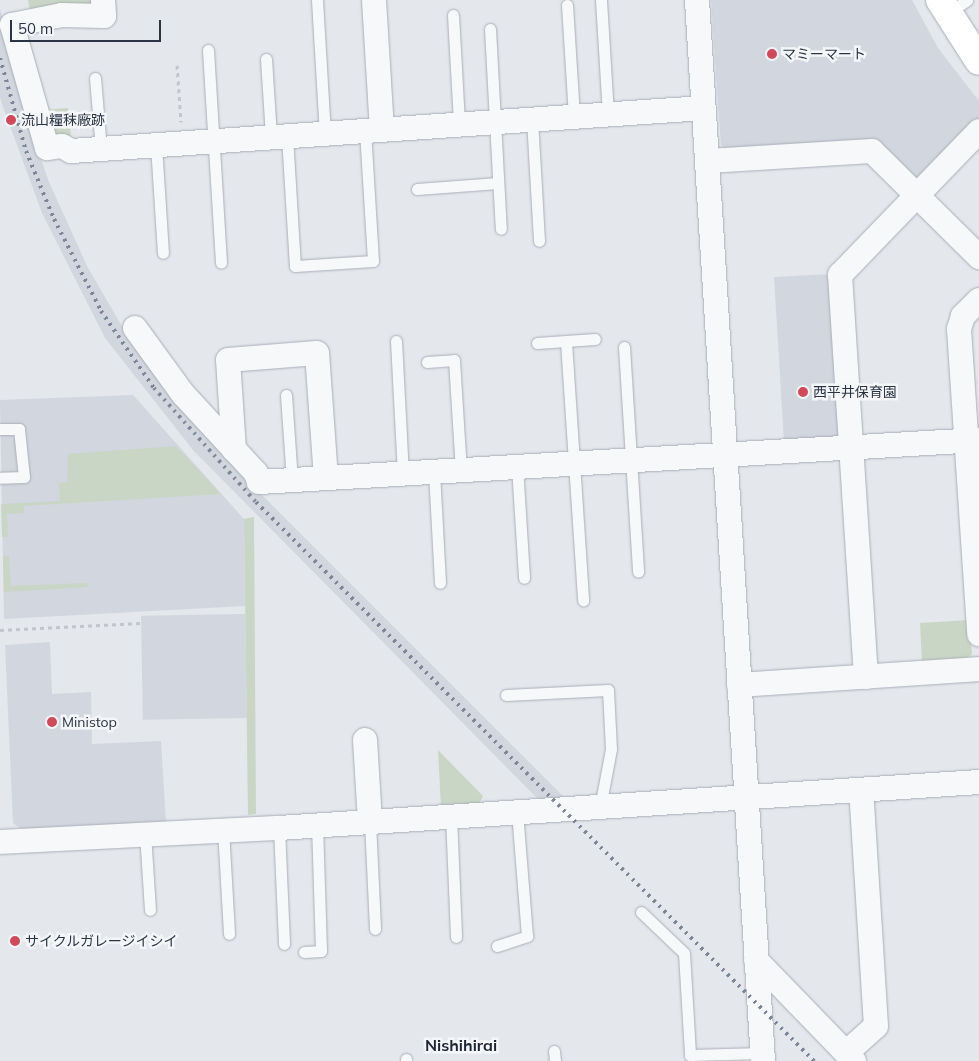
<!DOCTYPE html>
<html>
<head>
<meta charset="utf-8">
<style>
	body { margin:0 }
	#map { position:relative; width:979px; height:1061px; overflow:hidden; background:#e4e7ec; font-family:Mulish,"Noto Sans JP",sans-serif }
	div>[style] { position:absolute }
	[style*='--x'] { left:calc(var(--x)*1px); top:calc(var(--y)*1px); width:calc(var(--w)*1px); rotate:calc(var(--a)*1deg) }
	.built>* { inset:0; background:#d2d6de; transform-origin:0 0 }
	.green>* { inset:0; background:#c9d6c5 }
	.path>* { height:3px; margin-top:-1.5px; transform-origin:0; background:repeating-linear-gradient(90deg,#c2c5cb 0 4px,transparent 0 8px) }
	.roads { filter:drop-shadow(0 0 1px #a9aeb7) drop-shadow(0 0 1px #a9aeb7) }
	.lane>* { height:11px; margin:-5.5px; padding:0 5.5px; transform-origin:5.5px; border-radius:5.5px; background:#f7f8fa }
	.street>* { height:24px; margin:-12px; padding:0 12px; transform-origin:12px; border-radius:12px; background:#f7f8fa }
	.secondary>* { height:28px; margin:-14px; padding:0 14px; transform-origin:14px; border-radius:14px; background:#fff }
	.rail>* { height:4px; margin-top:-2px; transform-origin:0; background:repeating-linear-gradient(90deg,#7d8696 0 2.5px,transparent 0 7.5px) }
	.dots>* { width:14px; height:14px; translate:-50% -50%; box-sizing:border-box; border:2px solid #f4f6f9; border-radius:50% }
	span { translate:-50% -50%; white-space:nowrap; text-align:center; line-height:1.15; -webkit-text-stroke:5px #f4f6f9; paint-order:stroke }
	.poi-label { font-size:14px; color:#2b3445 }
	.left { translate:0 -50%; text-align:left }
	.quarter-label { font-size:16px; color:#1d2536; font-weight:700 }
	.scale { position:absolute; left:10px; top:20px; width:151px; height:22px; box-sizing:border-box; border:2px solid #2b3445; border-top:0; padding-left:6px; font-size:15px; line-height:18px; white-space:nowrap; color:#2b3445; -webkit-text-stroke:4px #f4f6f9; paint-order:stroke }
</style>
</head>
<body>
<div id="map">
	<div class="built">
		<i style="clip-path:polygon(711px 0,912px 0,938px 48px,979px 101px,979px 118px,922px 177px,912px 178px,875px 140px,727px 151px,721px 145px)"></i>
		<i style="clip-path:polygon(0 9px,34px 139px,49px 182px,87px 266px,128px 337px,239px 472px,565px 798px,540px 801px,193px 450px,105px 338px,42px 213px,3px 107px,0 97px)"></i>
		<i style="clip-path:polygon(831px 274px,842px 431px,835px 438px,784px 442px,774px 277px)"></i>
		<i style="clip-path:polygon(133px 395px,244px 519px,245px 606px,4px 619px,0 400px)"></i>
		<i style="left:245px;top:614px;width:104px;height:104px;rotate:89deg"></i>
		<i style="clip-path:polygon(50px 642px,52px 694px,91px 692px,92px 744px,161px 741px,166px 822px,22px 830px,13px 823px,5px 645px)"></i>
	</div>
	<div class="green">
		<i style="clip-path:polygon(28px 0,94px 0,95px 1px,88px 7px,30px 11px)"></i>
		<i style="clip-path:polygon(68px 108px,71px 136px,58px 137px,51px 132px,43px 110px)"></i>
		<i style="clip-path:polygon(176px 446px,221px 494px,24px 506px,24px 513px,7px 514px,8px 537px,2px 537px,1px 504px,60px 501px,59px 483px,67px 482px,68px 454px)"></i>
		<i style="clip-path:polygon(254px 517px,256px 814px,248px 815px,244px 519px)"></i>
		<i style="clip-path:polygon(3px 556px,9px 556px,11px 586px,87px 583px,88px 587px,4px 592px)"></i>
		<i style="clip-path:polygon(969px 620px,972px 654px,965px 660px,922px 664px,920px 623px)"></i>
		<i style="clip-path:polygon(438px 750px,483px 796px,479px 804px,441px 807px)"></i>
	</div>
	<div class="path">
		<i style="--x:177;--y:65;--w:57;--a:86"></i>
		<i style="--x:0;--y:630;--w:141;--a:-2.8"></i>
	</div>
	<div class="roads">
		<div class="lane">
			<i style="--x:317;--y:0;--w:134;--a:86.6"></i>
			<i style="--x:601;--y:0;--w:114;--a:86.5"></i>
			<i style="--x:567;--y:5;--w:111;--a:86.4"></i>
			<i style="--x:948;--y:13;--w:23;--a:-34"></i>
			<i style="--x:453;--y:15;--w:109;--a:86.8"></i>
			<i style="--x:490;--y:29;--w:200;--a:86.9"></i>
			<i style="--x:208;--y:50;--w:213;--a:86.5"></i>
			<i style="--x:266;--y:59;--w:78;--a:86.3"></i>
			<i style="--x:95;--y:78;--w:71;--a:85.2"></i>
			<i style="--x:532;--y:119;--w:122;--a:86.7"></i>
			<i style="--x:287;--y:136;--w:130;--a:86.5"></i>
			<i style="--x:295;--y:266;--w:78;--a:-3.7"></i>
			<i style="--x:373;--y:261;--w:130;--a:-93.5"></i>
			<i style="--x:156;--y:145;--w:108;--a:86.3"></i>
			<i style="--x:417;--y:189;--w:81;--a:-4.2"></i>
			<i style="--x:396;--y:341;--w:133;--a:87"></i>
			<i style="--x:566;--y:342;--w:259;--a:86.2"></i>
			<i style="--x:537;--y:343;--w:58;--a:-3.9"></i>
			<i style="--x:624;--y:347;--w:225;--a:86.4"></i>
			<i style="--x:427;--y:362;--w:27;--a:-4"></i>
			<i style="--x:454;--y:360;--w:110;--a:86.4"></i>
			<i style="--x:286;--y:395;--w:85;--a:86"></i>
			<i style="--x:0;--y:429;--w:19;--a:0"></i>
			<i style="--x:19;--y:429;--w:48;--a:84.1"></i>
			<i style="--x:24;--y:477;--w:24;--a:178"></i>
			<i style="--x:517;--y:466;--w:112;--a:86.4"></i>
			<i style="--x:434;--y:472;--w:111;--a:86.9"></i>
			<i style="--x:506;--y:695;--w:102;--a:-2.8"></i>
			<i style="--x:608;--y:690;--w:59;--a:87.1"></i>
			<i style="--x:611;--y:749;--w:59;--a:100.7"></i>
			<i style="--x:451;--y:816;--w:121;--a:87.6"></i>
			<i style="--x:370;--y:822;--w:107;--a:87.3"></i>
			<i style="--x:279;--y:828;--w:116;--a:87.5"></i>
			<i style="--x:223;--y:829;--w:105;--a:86.7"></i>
			<i style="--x:145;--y:833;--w:77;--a:86.3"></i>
			<i style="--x:641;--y:912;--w:59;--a:43.6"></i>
			<i style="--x:684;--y:953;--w:102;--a:86.6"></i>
			<i style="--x:690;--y:1055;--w:72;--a:-1.6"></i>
			<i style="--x:497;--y:946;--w:32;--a:-18"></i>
			<i style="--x:527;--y:936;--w:124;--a:-94.6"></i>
			<i style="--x:304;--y:952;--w:17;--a:-3"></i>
			<i style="--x:321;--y:951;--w:126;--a:-91.8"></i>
			<i style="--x:554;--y:1051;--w:10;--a:84"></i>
			<i style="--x:406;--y:1059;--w:2;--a:90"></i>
		</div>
		<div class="street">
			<i style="--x:103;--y:0;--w:16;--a:86"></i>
			<i style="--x:104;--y:16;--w:42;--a:-178.6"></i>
			<i style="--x:62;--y:15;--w:51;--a:168.7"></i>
			<i style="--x:12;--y:25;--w:128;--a:74.1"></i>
			<i style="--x:47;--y:148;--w:15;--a:-8"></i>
			<i style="--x:62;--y:146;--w:10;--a:29"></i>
			<i style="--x:71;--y:151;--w:633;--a:-3.89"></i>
			<i style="--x:374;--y:0;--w:130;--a:86.5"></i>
			<i style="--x:697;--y:0;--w:1063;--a:86.44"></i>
			<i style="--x:708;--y:161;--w:164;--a:-3.5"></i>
			<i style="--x:872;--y:151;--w:151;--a:44.7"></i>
			<i style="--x:979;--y:300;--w:23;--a:135"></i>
			<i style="--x:963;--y:316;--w:14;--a:107"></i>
			<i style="--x:959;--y:329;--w:306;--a:86.2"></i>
			<i style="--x:135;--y:328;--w:82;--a:54"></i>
			<i style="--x:183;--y:394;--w:108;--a:47.3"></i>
			<i style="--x:256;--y:473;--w:9;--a:72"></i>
			<i style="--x:259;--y:482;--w:721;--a:-3.34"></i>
			<i style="--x:234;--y:450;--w:90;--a:-93.8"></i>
			<i style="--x:228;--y:360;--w:89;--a:-4.5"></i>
			<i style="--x:317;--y:353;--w:125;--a:85.9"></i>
			<i style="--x:866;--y:677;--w:403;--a:-93.7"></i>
			<i style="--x:840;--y:275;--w:200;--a:-46"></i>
			<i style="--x:739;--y:685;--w:241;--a:-3.8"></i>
			<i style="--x:365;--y:740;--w:82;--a:86.5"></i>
			<i style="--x:0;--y:842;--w:279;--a:-2.9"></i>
			<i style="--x:279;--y:828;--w:702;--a:-3.76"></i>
			<i style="--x:756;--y:960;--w:141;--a:45.9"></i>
			<i style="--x:846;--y:1053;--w:40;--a:-42"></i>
			<i style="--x:876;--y:1026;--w:236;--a:-93.6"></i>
		</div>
		<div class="secondary">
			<i style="--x:940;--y:0;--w:72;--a:57.4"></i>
		</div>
	</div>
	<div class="rail">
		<i style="--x:0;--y:58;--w:97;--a:74.4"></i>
		<i style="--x:26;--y:151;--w:74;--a:67.6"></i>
		<i style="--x:54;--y:219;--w:103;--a:62.9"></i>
		<i style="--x:101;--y:311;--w:93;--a:55.5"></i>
		<i style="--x:154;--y:388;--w:153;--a:48.2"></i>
		<i style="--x:256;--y:502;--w:790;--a:45.05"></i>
	</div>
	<div class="dots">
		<i style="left:772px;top:54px;background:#d1495b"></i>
		<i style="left:11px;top:120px;background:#d1495b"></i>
		<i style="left:803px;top:392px;background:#d1495b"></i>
		<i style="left:52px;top:722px;background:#d1495b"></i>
		<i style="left:15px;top:941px;background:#d1495b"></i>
	</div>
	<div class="poi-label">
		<span class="left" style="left:782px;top:54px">マミーマート</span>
		<span class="left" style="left:21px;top:120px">流山糧秣廠跡</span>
		<span class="left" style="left:813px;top:392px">西平井保育園</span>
		<span class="left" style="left:62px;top:722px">Ministop</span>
		<span class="left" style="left:25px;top:941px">サイクルガレージイシイ</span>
	</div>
	<div class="quarter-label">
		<span style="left:461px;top:1045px">Nishihirai</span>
	</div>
	<div class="scale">50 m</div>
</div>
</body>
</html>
